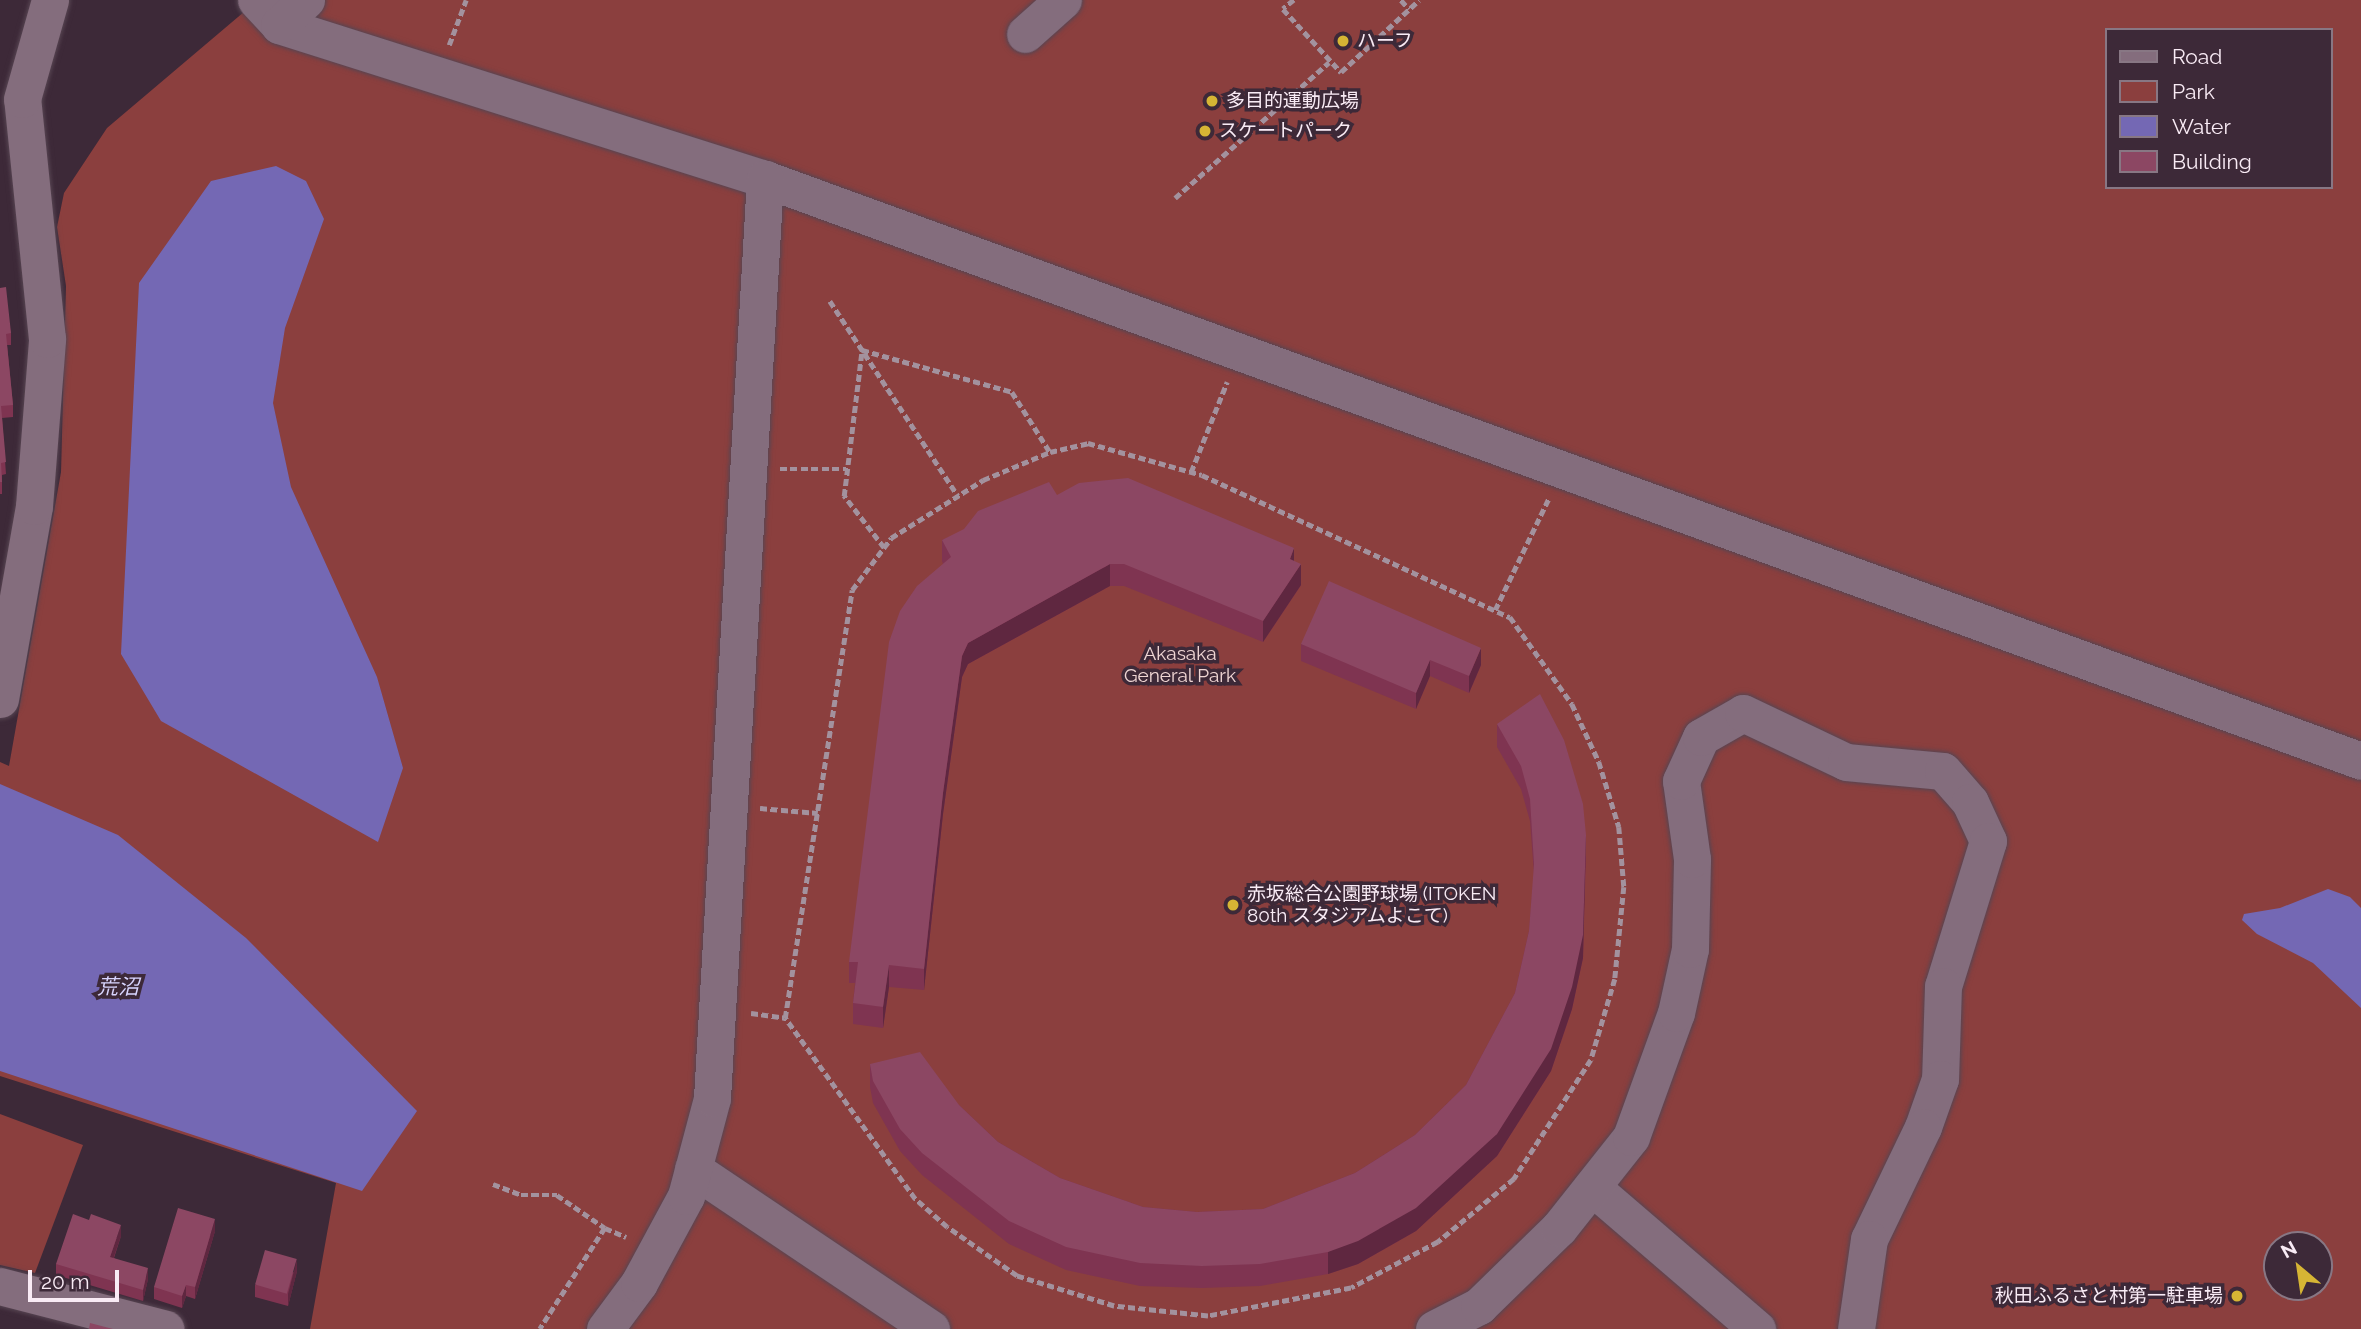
<!DOCTYPE html>
<html>
<head>
<meta charset="utf-8">
<style>
	body { margin:0 }
	#map { position:relative; width:2361px; height:1329px; overflow:hidden; background:#3d2938; font-family:Raleway,"Noto Sans JP",sans-serif }
	div>[style] { position:absolute }
	[style*='--x'] { left:calc(var(--x)*1px); top:calc(var(--y)*1px); width:calc(var(--w)*1px); rotate:calc(var(--a)*1deg) }
	.green>* { inset:0; background:#8b3f3e }
	.water>* { inset:0; background:#7468b4 }
	.path>* { height:4.5px; margin-top:-2.25px; transform-origin:0; background:repeating-linear-gradient(90deg,#a3929e 0 7px,transparent 0 10.5px) }
	.roads { filter:drop-shadow(0 0 2px #574552) drop-shadow(0 0 2px #574552) }
	.minor>* { height:37px; margin:-18.5px; padding:0 18.5px; transform-origin:18.5px; border-radius:18.5px; background:#846d7d }
	.wall>* { inset:0; background:#7f3451 }
	.shaded-wall>* { inset:0; background:#5f2740 }
	.building>* { inset:0; background:#8c4763; transform-origin:0 0 }
	.dots>* { width:19px; height:19px; translate:-50% -50%; box-sizing:border-box; border:4px solid #3d2938; border-radius:50% }
	span { translate:-50% -50%; white-space:nowrap; text-align:center; line-height:1.15; -webkit-text-stroke:7px #3d2938; paint-order:stroke }
	.poi-label { font-size:19px; color:#f9ebf5 }
	.left { translate:0 -50%; text-align:left }
	.right { translate:-100% -50%; text-align:right }
	.park-label { font-size:19px; color:#f0d6d4 }
	.water-label { font-size:21px; color:#d8d4fe; font-style:italic }
	.legend { position:absolute; left:2105px; top:28px; width:228px; height:161px; box-sizing:border-box; background:#3d2938; border:2px solid #887784; margin:0; padding:9px 12px; list-style:none; font-size:21px; color:#f9ebf5 }
	.legend li { display:flex; align-items:center; gap:14px; height:35px }
	.legend b { width:35px; border:2px solid #887784 }
	.north { position:absolute; left:2263px; top:1231px; width:70px; height:70px; box-sizing:border-box; background:#3d2938; border:2px solid #887784; border-radius:50%; rotate:331deg; font-size:19px; font-weight:700; line-height:28px; text-align:center; color:#f9ebf5 }
	.north::after { content:''; display:block; margin:auto; width:24px; height:32px; background:#d6b534; clip-path:polygon(50% 0,100% 100%,50% 72%,0 100%) }
	.scale { position:absolute; left:28px; top:1270px; width:91px; height:32px; box-sizing:border-box; border:4px solid #f9ebf5; border-top:0; padding-left:9px; font-size:21px; line-height:24px; white-space:nowrap; color:#f9ebf5; -webkit-text-stroke:5px #3d2938; paint-order:stroke }
</style>
</head>
<body>
<div id="map">
	<div class="green">
		<i style="clip-path:polygon(evenodd,258px 0,2361px 0,2361px 1329px,310px 1329px,336px 1183px,0 1076px,0 762px,9px 766px,61px 472px,66px 286px,57px 227px,64px 193px,107px 128px,258px 0,2107px 30px,2331px 30px,2331px 187px,2107px 187px,2107px 30px,258px 0,2277px 1245px,2319px 1245px,2319px 1287px,2277px 1287px,2277px 1245px)"></i>
		<i style="clip-path:polygon(0 1114px,83px 1145px,35px 1273px,0 1265px)"></i>
	</div>
	<div class="water">
		<i style="clip-path:polygon(276px 166px,306px 181px,324px 219px,285px 328px,273px 403px,291px 487px,377px 677px,403px 768px,378px 842px,161px 721px,121px 654px,139px 283px,211px 181px)"></i>
		<i style="clip-path:polygon(0 784px,118px 835px,246px 938px,417px 1111px,362px 1191px,0 1071px)"></i>
		<i style="clip-path:polygon(2328px 889px,2350px 897px,2361px 908px,2361px 1008px,2313px 963px,2257px 934px,2242px 920px,2244px 914px,2280px 908px)"></i>
	</div>
	<div class="path">
		<i style="--x:1294;--y:0;--w:14;--a:141"></i>
		<i style="--x:1283;--y:9;--w:86;--a:47.4"></i>
		<i style="--x:1341;--y:72;--w:106;--a:-42.7"></i>
		<i style="--x:1401;--y:0;--w:12;--a:48"></i>
		<i style="--x:449;--y:45;--w:48;--a:-69.3"></i>
		<i style="--x:1175;--y:198;--w:205;--a:-41.4"></i>
		<i style="--x:830;--y:301;--w:233;--a:56.7"></i>
		<i style="--x:1088;--y:443;--w:118;--a:15.7"></i>
		<i style="--x:1202;--y:475;--w:339;--a:24.8"></i>
		<i style="--x:1510;--y:617;--w:107;--a:54.5"></i>
		<i style="--x:1572;--y:704;--w:64;--a:65"></i>
		<i style="--x:1599;--y:762;--w:68;--a:72.9"></i>
		<i style="--x:1619;--y:827;--w:60;--a:85.2"></i>
		<i style="--x:1624;--y:887;--w:92;--a:95.6"></i>
		<i style="--x:1615;--y:979;--w:84;--a:106.5"></i>
		<i style="--x:1591;--y:1060;--w:142;--a:122.9"></i>
		<i style="--x:1514;--y:1179;--w:99;--a:140.3"></i>
		<i style="--x:1438;--y:1242;--w:98;--a:152.1"></i>
		<i style="--x:1351;--y:1288;--w:146;--a:168.9"></i>
		<i style="--x:1208;--y:1316;--w:95;--a:-173.9"></i>
		<i style="--x:1114;--y:1306;--w:102;--a:-162.8"></i>
		<i style="--x:1017;--y:1276;--w:85;--a:-145"></i>
		<i style="--x:947;--y:1227;--w:43;--a:-138.8"></i>
		<i style="--x:915;--y:1199;--w:223;--a:-125.7"></i>
		<i style="--x:785;--y:1018;--w:433;--a:-81.1"></i>
		<i style="--x:852;--y:590;--w:65;--a:-53.1"></i>
		<i style="--x:891;--y:538;--w:109;--a:-32.2"></i>
		<i style="--x:983;--y:480;--w:73;--a:-22.7"></i>
		<i style="--x:1050;--y:452;--w:39;--a:-13"></i>
		<i style="--x:780;--y:469;--w:66;--a:0"></i>
		<i style="--x:1191;--y:472;--w:97;--a:-68.2"></i>
		<i style="--x:884;--y:548;--w:66;--a:-127.6"></i>
		<i style="--x:844;--y:496;--w:147;--a:-83"></i>
		<i style="--x:862;--y:350;--w:156;--a:15.6"></i>
		<i style="--x:1012;--y:392;--w:71;--a:57.7"></i>
		<i style="--x:1495;--y:610;--w:124;--a:-64.3"></i>
		<i style="--x:760;--y:808;--w:58;--a:4.9"></i>
		<i style="--x:751;--y:1013;--w:34;--a:8"></i>
		<i style="--x:493;--y:1184;--w:30;--a:21"></i>
		<i style="--x:521;--y:1195;--w:36;--a:0"></i>
		<i style="--x:557;--y:1195;--w:58;--a:34.5"></i>
		<i style="--x:605;--y:1228;--w:120;--a:122.8"></i>
		<i style="--x:605;--y:1228;--w:23;--a:23"></i>
	</div>
	<div class="roads">
		<div class="minor">
			<i style="--x:256;--y:0;--w:34;--a:47"></i>
			<i style="--x:279;--y:25;--w:510;--a:17.58"></i>
			<i style="--x:765;--y:179;--w:1699;--a:20.03"></i>
			<i style="--x:279;--y:25;--w:37;--a:-43"></i>
			<i style="--x:1025;--y:34;--w:51;--a:-41.8"></i>
			<i style="--x:0;--y:699;--w:196;--a:-80"></i>
			<i style="--x:34;--y:506;--w:168;--a:-85.5"></i>
			<i style="--x:47;--y:339;--w:241;--a:-95.9"></i>
			<i style="--x:22;--y:99;--w:103;--a:-74.2"></i>
			<i style="--x:693;--y:1169;--w:287;--a:33.9"></i>
			<i style="--x:1592;--y:1187;--w:218;--a:40.7"></i>
			<i style="--x:0;--y:1286;--w:171;--a:14.5"></i>
			<i style="--x:605;--y:1329;--w:57;--a:-53.5"></i>
			<i style="--x:639;--y:1283;--w:99;--a:-61.6"></i>
			<i style="--x:686;--y:1196;--w:101;--a:-75.1"></i>
			<i style="--x:712;--y:1098;--w:921;--a:-86.7"></i>
			<i style="--x:1434;--y:1329;--w:51;--a:-27.1"></i>
			<i style="--x:1479;--y:1306;--w:112;--a:-44.3"></i>
			<i style="--x:1559;--y:1228;--w:116;--a:-51.6"></i>
			<i style="--x:1631;--y:1137;--w:132;--a:-70.1"></i>
			<i style="--x:1676;--y:1013;--w:66;--a:-77.7"></i>
			<i style="--x:1690;--y:949;--w:90;--a:-88.7"></i>
			<i style="--x:1692;--y:859;--w:79;--a:-98"></i>
			<i style="--x:1681;--y:781;--w:48;--a:-65.6"></i>
			<i style="--x:1701;--y:737;--w:48;--a:-29.7"></i>
			<i style="--x:1743;--y:713;--w:114;--a:25.4"></i>
			<i style="--x:1846;--y:762;--w:97;--a:5.3"></i>
			<i style="--x:1943;--y:771;--w:41;--a:48.9"></i>
			<i style="--x:1970;--y:802;--w:43;--a:65.2"></i>
			<i style="--x:1988;--y:841;--w:152;--a:107.2"></i>
			<i style="--x:1943;--y:986;--w:93;--a:91.8"></i>
			<i style="--x:1940;--y:1079;--w:51;--a:109.5"></i>
			<i style="--x:1923;--y:1127;--w:124;--a:115.7"></i>
			<i style="--x:1869;--y:1239;--w:91;--a:98.2"></i>
		</div>
	</div>
	<div class="wall">
		<i style="clip-path:polygon(0 288px,11px 333px,11px 345px,7px 345px,13px 405px,13px 417px,2px 418px,6px 474px,2px 475px,2px 494px,0 494px)"></i>
		<i style="clip-path:polygon(1057px 495px,1294px 561px,1301px 585px,1263px 642px,1124px 586px,1110px 586px,968px 664px,962px 677px,943px 814px,924px 990px,889px 987px,883px 1028px,853px 1024px,853px 1003px,855px 983px,849px 983px,849px 962px,943px 564px,942px 561px,942px 540px)"></i>
		<i style="clip-path:polygon(1301px 644px,1481px 665px,1469px 693px,1430px 676px,1416px 709px,1301px 661px)"></i>
		<i style="clip-path:polygon(1497px 724px,1586px 857px,1583px 958px,1572px 1009px,1551px 1071px,1497px 1156px,1416px 1231px,1358px 1264px,1328px 1274px,1260px 1286px,1202px 1288px,1140px 1286px,1066px 1270px,1009px 1244px,922px 1175px,900px 1151px,873px 1103px,870px 1087px,870px 1064px,959px 1105px,998px 1142px,1060px 1178px,1143px 1207px,1197px 1212px,1263px 1209px,1355px 1173px,1415px 1135px,1466px 1085px,1515px 993px,1529px 931px,1534px 874px,1530px 821px,1521px 789px,1497px 747px)"></i>
		<i style="clip-path:polygon(215px 1231px,195px 1299px,186px 1296px,182px 1308px,154px 1299px,154px 1287px)"></i>
		<i style="clip-path:polygon(121px 1236px,114px 1258px,148px 1279px,143px 1301px,56px 1275px,56px 1264px)"></i>
		<i style="clip-path:polygon(297px 1271px,288px 1306px,255px 1297px,255px 1285px)"></i>
	</div>
	<div class="shaded-wall">
		<i style="clip-path:polygon(1294px 548px,1294px 570px,1290px 559px)"></i>
		<i style="clip-path:polygon(1110px 564px,1110px 586px,968px 664px,962px 677px,943px 814px,924px 990px,924px 969px,943px 793px,962px 656px,968px 643px)"></i>
		<i style="clip-path:polygon(1301px 564px,1301px 585px,1263px 642px,1263px 621px)"></i>
		<i style="clip-path:polygon(1481px 648px,1481px 665px,1469px 693px,1469px 676px)"></i>
		<i style="clip-path:polygon(1430px 660px,1430px 676px,1416px 709px,1416px 693px)"></i>
		<i style="clip-path:polygon(1586px 835px,1583px 958px,1572px 1009px,1551px 1071px,1497px 1156px,1416px 1231px,1358px 1264px,1328px 1274px,1328px 1252px,1497px 1134px)"></i>
		<i style="clip-path:polygon(889px 965px,889px 987px,883px 1028px,883px 1007px)"></i>
		<i style="clip-path:polygon(215px 1219px,215px 1231px,195px 1299px,195px 1287px)"></i>
		<i style="clip-path:polygon(121px 1225px,121px 1236px,110px 1268px,110px 1257px)"></i>
		<i style="clip-path:polygon(297px 1259px,297px 1271px,288px 1306px,288px 1294px)"></i>
		<i style="clip-path:polygon(148px 1268px,148px 1279px,143px 1301px,143px 1290px)"></i>
		<i style="clip-path:polygon(186px 1285px,186px 1296px,182px 1308px,182px 1296px)"></i>
	</div>
	<div class="building">
		<i style="clip-path:polygon(6px 287px,11px 333px,6px 334px,13px 405px,1px 406px,6px 462px,1px 463px,2px 482px,0 482px,0 288px)"></i>
		<i style="clip-path:polygon(1128px 478px,1294px 548px,1290px 559px,1301px 564px,1263px 621px,1124px 564px,1110px 564px,968px 643px,962px 656px,943px 793px,924px 969px,889px 965px,883px 1007px,853px 1003px,858px 962px,849px 962px,889px 642px,900px 611px,917px 586px,951px 557px,942px 540px,964px 529px,978px 511px,1049px 482px,1057px 495px,1079px 483px)"></i>
		<i style="clip-path:polygon(1329px 581px,1481px 648px,1469px 676px,1430px 660px,1416px 693px,1301px 644px)"></i>
		<i style="clip-path:polygon(1540px 694px,1564px 740px,1583px 804px,1586px 835px,1583px 935px,1572px 987px,1551px 1049px,1497px 1134px,1416px 1208px,1358px 1241px,1328px 1252px,1260px 1264px,1202px 1266px,1140px 1263px,1066px 1247px,1009px 1221px,922px 1153px,900px 1129px,873px 1081px,870px 1064px,920px 1052px,959px 1105px,998px 1142px,1060px 1178px,1143px 1207px,1197px 1212px,1263px 1209px,1355px 1173px,1415px 1135px,1466px 1085px,1515px 993px,1529px 931px,1534px 864px,1530px 799px,1521px 766px,1497px 724px)"></i>
		<i style="clip-path:polygon(178px 1208px,215px 1219px,195px 1287px,186px 1285px,182px 1296px,154px 1287px)"></i>
		<i style="clip-path:polygon(73px 1214px,89px 1220px,91px 1214px,121px 1225px,110px 1257px,148px 1268px,143px 1290px,56px 1264px)"></i>
		<i style="left:265px;top:1250px;width:33px;height:36px;rotate:16deg"></i>
		<i style="clip-path:polygon(90px 1323px,113px 1329px,89px 1329px)"></i>
	</div>
	<div class="dots">
		<i style="left:1343px;top:41px;background:#d6b534"></i>
		<i style="left:1212px;top:101px;background:#d6b534"></i>
		<i style="left:1205px;top:131px;background:#d6b534"></i>
		<i style="left:1233px;top:905px;background:#d6b534"></i>
		<i style="left:2237px;top:1296px;background:#d6b534"></i>
	</div>
	<div class="poi-label">
		<span class="left" style="left:1357px;top:41px">ハーフ</span>
		<span class="left" style="left:1226px;top:101px">多目的運動広場</span>
		<span class="left" style="left:1219px;top:131px">スケートパーク</span>
		<span class="left" style="left:1247px;top:905px">赤坂総合公園野球場 (ITOKEN<br>80th スタジアムよこて)</span>
		<span class="right" style="left:2223px;top:1296px">秋田ふるさと村第一駐車場</span>
	</div>
	<div class="park-label">
		<span style="left:1180px;top:665px">Akasaka<br>General Park</span>
	</div>
	<div class="water-label">
		<span style="left:118px;top:987px">荒沼</span>
	</div>
	<ul class="legend">
	<li><b style="height:9px;background:#846d7d"></b>Road</li>
	<li><b style="height:19px;background:#8b3f3e"></b>Park</li>
	<li><b style="height:19px;background:#7468b4"></b>Water</li>
	<li><b style="height:19px;background:#8c4763"></b>Building</li>
	</ul>
	<div class="north">N</div>
	<div class="scale">20 m</div>
</div>
</body>
</html>
